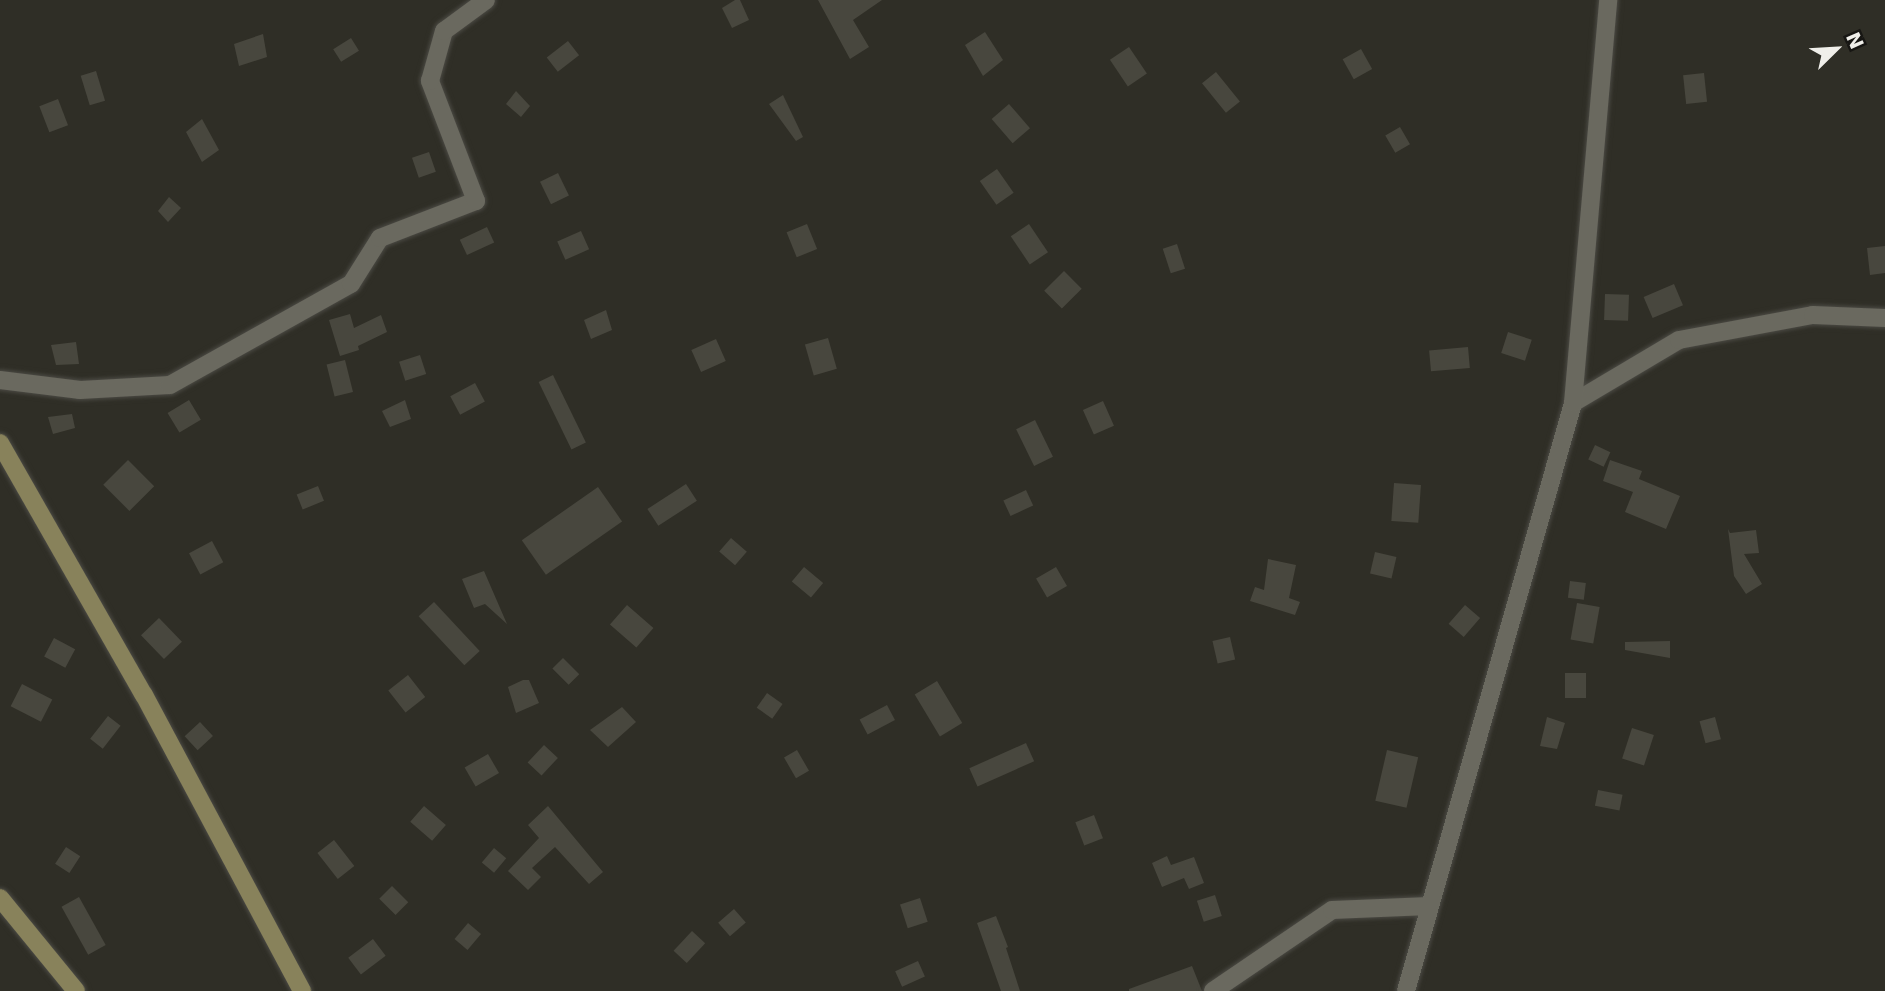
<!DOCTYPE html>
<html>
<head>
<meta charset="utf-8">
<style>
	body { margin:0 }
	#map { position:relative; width:1885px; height:991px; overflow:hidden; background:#2f2e26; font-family:"DejaVu Sans",sans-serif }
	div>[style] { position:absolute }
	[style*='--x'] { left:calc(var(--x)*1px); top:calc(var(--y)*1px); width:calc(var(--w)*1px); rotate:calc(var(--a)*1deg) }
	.building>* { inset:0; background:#48473e; transform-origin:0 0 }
	.roads { filter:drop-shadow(0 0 2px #4b4a44) drop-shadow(0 0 2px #4b4a44) }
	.street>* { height:18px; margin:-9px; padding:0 9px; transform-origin:9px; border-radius:9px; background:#6a695f }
	.secondary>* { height:18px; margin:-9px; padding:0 9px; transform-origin:9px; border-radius:9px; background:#88825b }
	span { translate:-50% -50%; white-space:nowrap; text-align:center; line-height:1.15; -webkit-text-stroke:5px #171613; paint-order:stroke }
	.north { position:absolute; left:1801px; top:14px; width:70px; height:70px; -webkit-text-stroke:5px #171613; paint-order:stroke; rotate:66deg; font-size:19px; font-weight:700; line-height:28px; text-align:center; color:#f0efea }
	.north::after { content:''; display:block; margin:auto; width:24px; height:32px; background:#f0efea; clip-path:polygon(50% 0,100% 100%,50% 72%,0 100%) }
</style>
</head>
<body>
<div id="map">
	<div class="building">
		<i style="clip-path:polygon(735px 0,740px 0,749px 20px,732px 28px,722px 8px)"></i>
		<i style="clip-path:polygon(818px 0,882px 0,853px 20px,869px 47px,850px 59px)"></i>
		<i style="clip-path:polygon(985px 32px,1003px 60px,983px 76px,965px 45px)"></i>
		<i style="clip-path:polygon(263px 34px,267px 57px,239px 66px,234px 44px)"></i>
		<i style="left:351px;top:38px;width:15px;height:21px;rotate:58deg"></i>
		<i style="left:568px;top:41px;width:18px;height:27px;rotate:52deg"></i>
		<i style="left:1129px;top:47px;width:32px;height:23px;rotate:56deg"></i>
		<i style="left:1361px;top:49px;width:23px;height:21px;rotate:61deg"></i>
		<i style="left:96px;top:71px;width:31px;height:16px;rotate:73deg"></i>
		<i style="left:1216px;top:72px;width:38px;height:18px;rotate:51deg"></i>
		<i style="left:1704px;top:73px;width:29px;height:21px;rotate:84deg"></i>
		<i style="clip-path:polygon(516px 91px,530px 106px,521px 117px,506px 104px)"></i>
		<i style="clip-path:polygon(783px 95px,803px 137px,796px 141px,769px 104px)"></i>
		<i style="left:58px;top:99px;width:28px;height:20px;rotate:69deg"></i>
		<i style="left:1009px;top:104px;width:32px;height:23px;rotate:49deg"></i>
		<i style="clip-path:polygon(202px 119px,219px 150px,202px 162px,186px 132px)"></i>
		<i style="left:1400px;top:127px;width:20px;height:17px;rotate:60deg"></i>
		<i style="left:429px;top:152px;width:21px;height:18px;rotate:71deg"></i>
		<i style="left:997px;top:169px;width:29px;height:21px;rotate:55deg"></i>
		<i style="left:558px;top:173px;width:25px;height:20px;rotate:64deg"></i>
		<i style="clip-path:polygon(169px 197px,181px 208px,168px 222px,158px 211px)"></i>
		<i style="left:807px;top:224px;width:27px;height:22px;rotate:68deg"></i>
		<i style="left:1029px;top:224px;width:34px;height:22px;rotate:56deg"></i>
		<i style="left:487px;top:227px;width:17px;height:30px;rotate:65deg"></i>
		<i style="left:581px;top:231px;width:20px;height:26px;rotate:66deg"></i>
		<i style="left:1177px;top:244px;width:26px;height:15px;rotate:72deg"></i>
		<i style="clip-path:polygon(1885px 246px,1885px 273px,1870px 275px,1867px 248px)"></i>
		<i style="left:1064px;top:271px;width:25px;height:28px;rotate:45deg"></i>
		<i style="left:1674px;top:284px;width:23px;height:33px;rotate:67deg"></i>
		<i style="left:1605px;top:294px;width:24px;height:26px;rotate:2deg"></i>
		<i style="clip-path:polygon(606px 310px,612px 330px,591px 339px,584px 320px)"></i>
		<i style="clip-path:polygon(350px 314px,354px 328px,381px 315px,387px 332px,358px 346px,359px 350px,340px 356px,329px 320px)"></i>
		<i style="left:1508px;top:332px;width:25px;height:22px;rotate:18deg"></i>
		<i style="left:828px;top:338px;width:32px;height:24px;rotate:74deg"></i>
		<i style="left:716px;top:339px;width:24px;height:27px;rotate:66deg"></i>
		<i style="clip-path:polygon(76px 342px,79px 364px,56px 365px,51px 345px)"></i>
		<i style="left:1468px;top:347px;width:21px;height:39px;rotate:85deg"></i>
		<i style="left:420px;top:355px;width:20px;height:22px;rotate:72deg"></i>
		<i style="left:345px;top:360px;width:33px;height:19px;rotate:76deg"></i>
		<i style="left:553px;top:375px;width:75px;height:16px;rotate:64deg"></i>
		<i style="left:475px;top:383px;width:21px;height:28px;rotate:62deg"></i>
		<i style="left:189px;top:400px;width:23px;height:25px;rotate:59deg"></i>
		<i style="clip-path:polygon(405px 400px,411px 419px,390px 427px,382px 411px)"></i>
		<i style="left:1103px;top:401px;width:27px;height:22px;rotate:66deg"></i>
		<i style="clip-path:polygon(72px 414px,75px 428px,53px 434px,48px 417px)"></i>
		<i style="left:1035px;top:420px;width:41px;height:21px;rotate:64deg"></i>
		<i style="left:1595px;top:445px;width:17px;height:16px;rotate:25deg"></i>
		<i style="left:128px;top:460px;width:37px;height:35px;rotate:45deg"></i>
		<i style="clip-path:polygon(1610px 460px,1642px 471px,1639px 479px,1680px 496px,1666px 529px,1625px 512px,1633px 492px,1603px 481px)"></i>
		<i style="left:1394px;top:483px;width:27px;height:38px;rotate:4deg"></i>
		<i style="left:686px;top:484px;width:20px;height:46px;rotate:57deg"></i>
		<i style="left:318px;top:486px;width:16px;height:23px;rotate:68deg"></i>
		<i style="left:598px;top:487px;width:42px;height:93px;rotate:55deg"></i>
		<i style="left:1026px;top:490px;width:17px;height:25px;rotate:65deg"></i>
		<i style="clip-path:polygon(1728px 529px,1730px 533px,1756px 530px,1759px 553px,1744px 554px,1762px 584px,1746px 594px,1734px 576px)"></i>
		<i style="left:731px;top:538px;width:21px;height:18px;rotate:41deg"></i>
		<i style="left:212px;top:541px;width:24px;height:26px;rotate:62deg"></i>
		<i style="left:1375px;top:552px;width:22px;height:22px;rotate:13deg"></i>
		<i style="clip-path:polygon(1268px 559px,1296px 565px,1289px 598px,1300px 602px,1295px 615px,1250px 601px,1255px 587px,1264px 590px)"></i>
		<i style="left:804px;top:567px;width:25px;height:19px;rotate:40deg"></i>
		<i style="left:1056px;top:567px;width:22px;height:23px;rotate:60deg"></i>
		<i style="clip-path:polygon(484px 571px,507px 624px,485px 604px,474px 608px,462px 579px)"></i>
		<i style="left:1570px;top:581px;width:16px;height:17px;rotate:7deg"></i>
		<i style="left:434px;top:602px;width:67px;height:21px;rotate:47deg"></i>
		<i style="left:1577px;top:603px;width:23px;height:37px;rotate:10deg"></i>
		<i style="left:627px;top:605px;width:35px;height:26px;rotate:41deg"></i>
		<i style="left:1465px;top:605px;width:20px;height:25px;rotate:41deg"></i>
		<i style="left:159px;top:618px;width:33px;height:25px;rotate:46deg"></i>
		<i style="left:1230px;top:637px;width:23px;height:18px;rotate:77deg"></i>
		<i style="left:54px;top:638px;width:24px;height:21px;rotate:28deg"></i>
		<i style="clip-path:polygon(1670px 641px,1670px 658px,1625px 650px,1625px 642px)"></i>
		<i style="left:563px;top:658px;width:23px;height:15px;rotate:45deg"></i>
		<i style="left:1565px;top:673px;width:21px;height:25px"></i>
		<i style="left:408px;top:675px;width:28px;height:25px;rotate:52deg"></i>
		<i style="clip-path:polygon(523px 680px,529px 680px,539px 703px,516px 713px,508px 687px)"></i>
		<i style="left:937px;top:681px;width:49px;height:26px;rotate:59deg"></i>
		<i style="left:22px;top:684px;width:34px;height:25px;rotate:27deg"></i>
		<i style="left:767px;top:693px;width:19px;height:18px;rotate:35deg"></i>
		<i style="left:887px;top:705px;width:17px;height:31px;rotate:62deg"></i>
		<i style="clip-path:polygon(622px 707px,636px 722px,608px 747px,590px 730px)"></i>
		<i style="left:108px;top:716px;width:16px;height:29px;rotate:38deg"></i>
		<i style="clip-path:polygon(1547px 717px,1565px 723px,1557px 749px,1540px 746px)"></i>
		<i style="left:1715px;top:717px;width:23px;height:16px;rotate:75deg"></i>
		<i style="left:200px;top:722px;width:19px;height:21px;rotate:47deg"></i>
		<i style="left:1632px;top:728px;width:23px;height:32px;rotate:18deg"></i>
		<i style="left:1026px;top:743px;width:20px;height:62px;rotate:66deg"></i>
		<i style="left:544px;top:745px;width:19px;height:24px;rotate:43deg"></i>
		<i style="left:797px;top:750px;width:24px;height:15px;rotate:60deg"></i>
		<i style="left:1387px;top:750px;width:32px;height:52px;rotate:13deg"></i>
		<i style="left:488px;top:754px;width:22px;height:27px;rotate:60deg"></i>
		<i style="left:1598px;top:790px;width:25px;height:16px;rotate:11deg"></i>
		<i style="left:424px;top:806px;width:29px;height:21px;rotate:41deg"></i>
		<i style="clip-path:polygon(548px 806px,603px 872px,589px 884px,555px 847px,532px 868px,541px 877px,528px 890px,508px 871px,539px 838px,528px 825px)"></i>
		<i style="left:1094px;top:815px;width:25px;height:20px;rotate:69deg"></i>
		<i style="left:334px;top:840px;width:33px;height:21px;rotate:52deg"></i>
		<i style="left:66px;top:847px;width:17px;height:20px;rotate:33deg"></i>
		<i style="left:494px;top:848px;width:16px;height:19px;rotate:40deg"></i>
		<i style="clip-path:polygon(1167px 856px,1171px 865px,1194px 857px,1204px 883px,1189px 889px,1184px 878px,1162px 887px,1152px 863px)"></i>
		<i style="left:392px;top:886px;width:23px;height:18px;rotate:45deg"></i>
		<i style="left:1215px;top:895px;width:22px;height:19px;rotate:72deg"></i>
		<i style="left:79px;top:897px;width:55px;height:20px;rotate:61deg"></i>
		<i style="left:920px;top:898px;width:25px;height:21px;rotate:72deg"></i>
		<i style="left:734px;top:909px;width:18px;height:21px;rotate:49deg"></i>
		<i style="clip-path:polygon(996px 916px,1008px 947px,1006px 948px,1020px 991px,1001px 991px,977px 923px)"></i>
		<i style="left:468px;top:923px;width:17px;height:21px;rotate:40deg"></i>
		<i style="left:692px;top:931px;width:18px;height:27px;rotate:43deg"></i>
		<i style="left:373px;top:939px;width:21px;height:31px;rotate:53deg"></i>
		<i style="left:918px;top:961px;width:17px;height:25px;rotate:66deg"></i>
		<i style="clip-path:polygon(1192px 966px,1202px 991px,1129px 991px,1129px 989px)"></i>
	</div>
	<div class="roads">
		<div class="street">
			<i style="--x:0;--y:380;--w:81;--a:7.1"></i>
			<i style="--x:80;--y:390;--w:90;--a:-3.2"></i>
			<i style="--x:170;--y:385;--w:207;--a:-29.2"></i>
			<i style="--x:351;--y:284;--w:54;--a:-57.8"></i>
			<i style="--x:380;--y:238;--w:103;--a:-21.1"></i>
			<i style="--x:476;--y:201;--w:129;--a:-111"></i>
			<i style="--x:430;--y:81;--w:52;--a:-74.4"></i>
			<i style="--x:444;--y:31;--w:52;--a:-36.4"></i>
			<i style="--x:1573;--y:403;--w:123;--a:-30.7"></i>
			<i style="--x:1679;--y:340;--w:136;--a:-10.6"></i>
			<i style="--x:1813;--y:315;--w:72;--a:2.4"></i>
			<i style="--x:1213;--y:991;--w:144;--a:-34.2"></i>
			<i style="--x:1332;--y:910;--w:97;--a:-2.4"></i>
			<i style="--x:1406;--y:991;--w:611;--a:-74.14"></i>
			<i style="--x:1573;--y:403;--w:405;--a:-85"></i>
		</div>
		<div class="secondary">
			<i style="--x:0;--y:443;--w:290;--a:60.3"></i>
			<i style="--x:144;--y:695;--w:336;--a:61.9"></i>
			<i style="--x:0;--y:898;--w:120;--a:50.7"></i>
		</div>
	</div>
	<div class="north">N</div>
</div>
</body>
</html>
